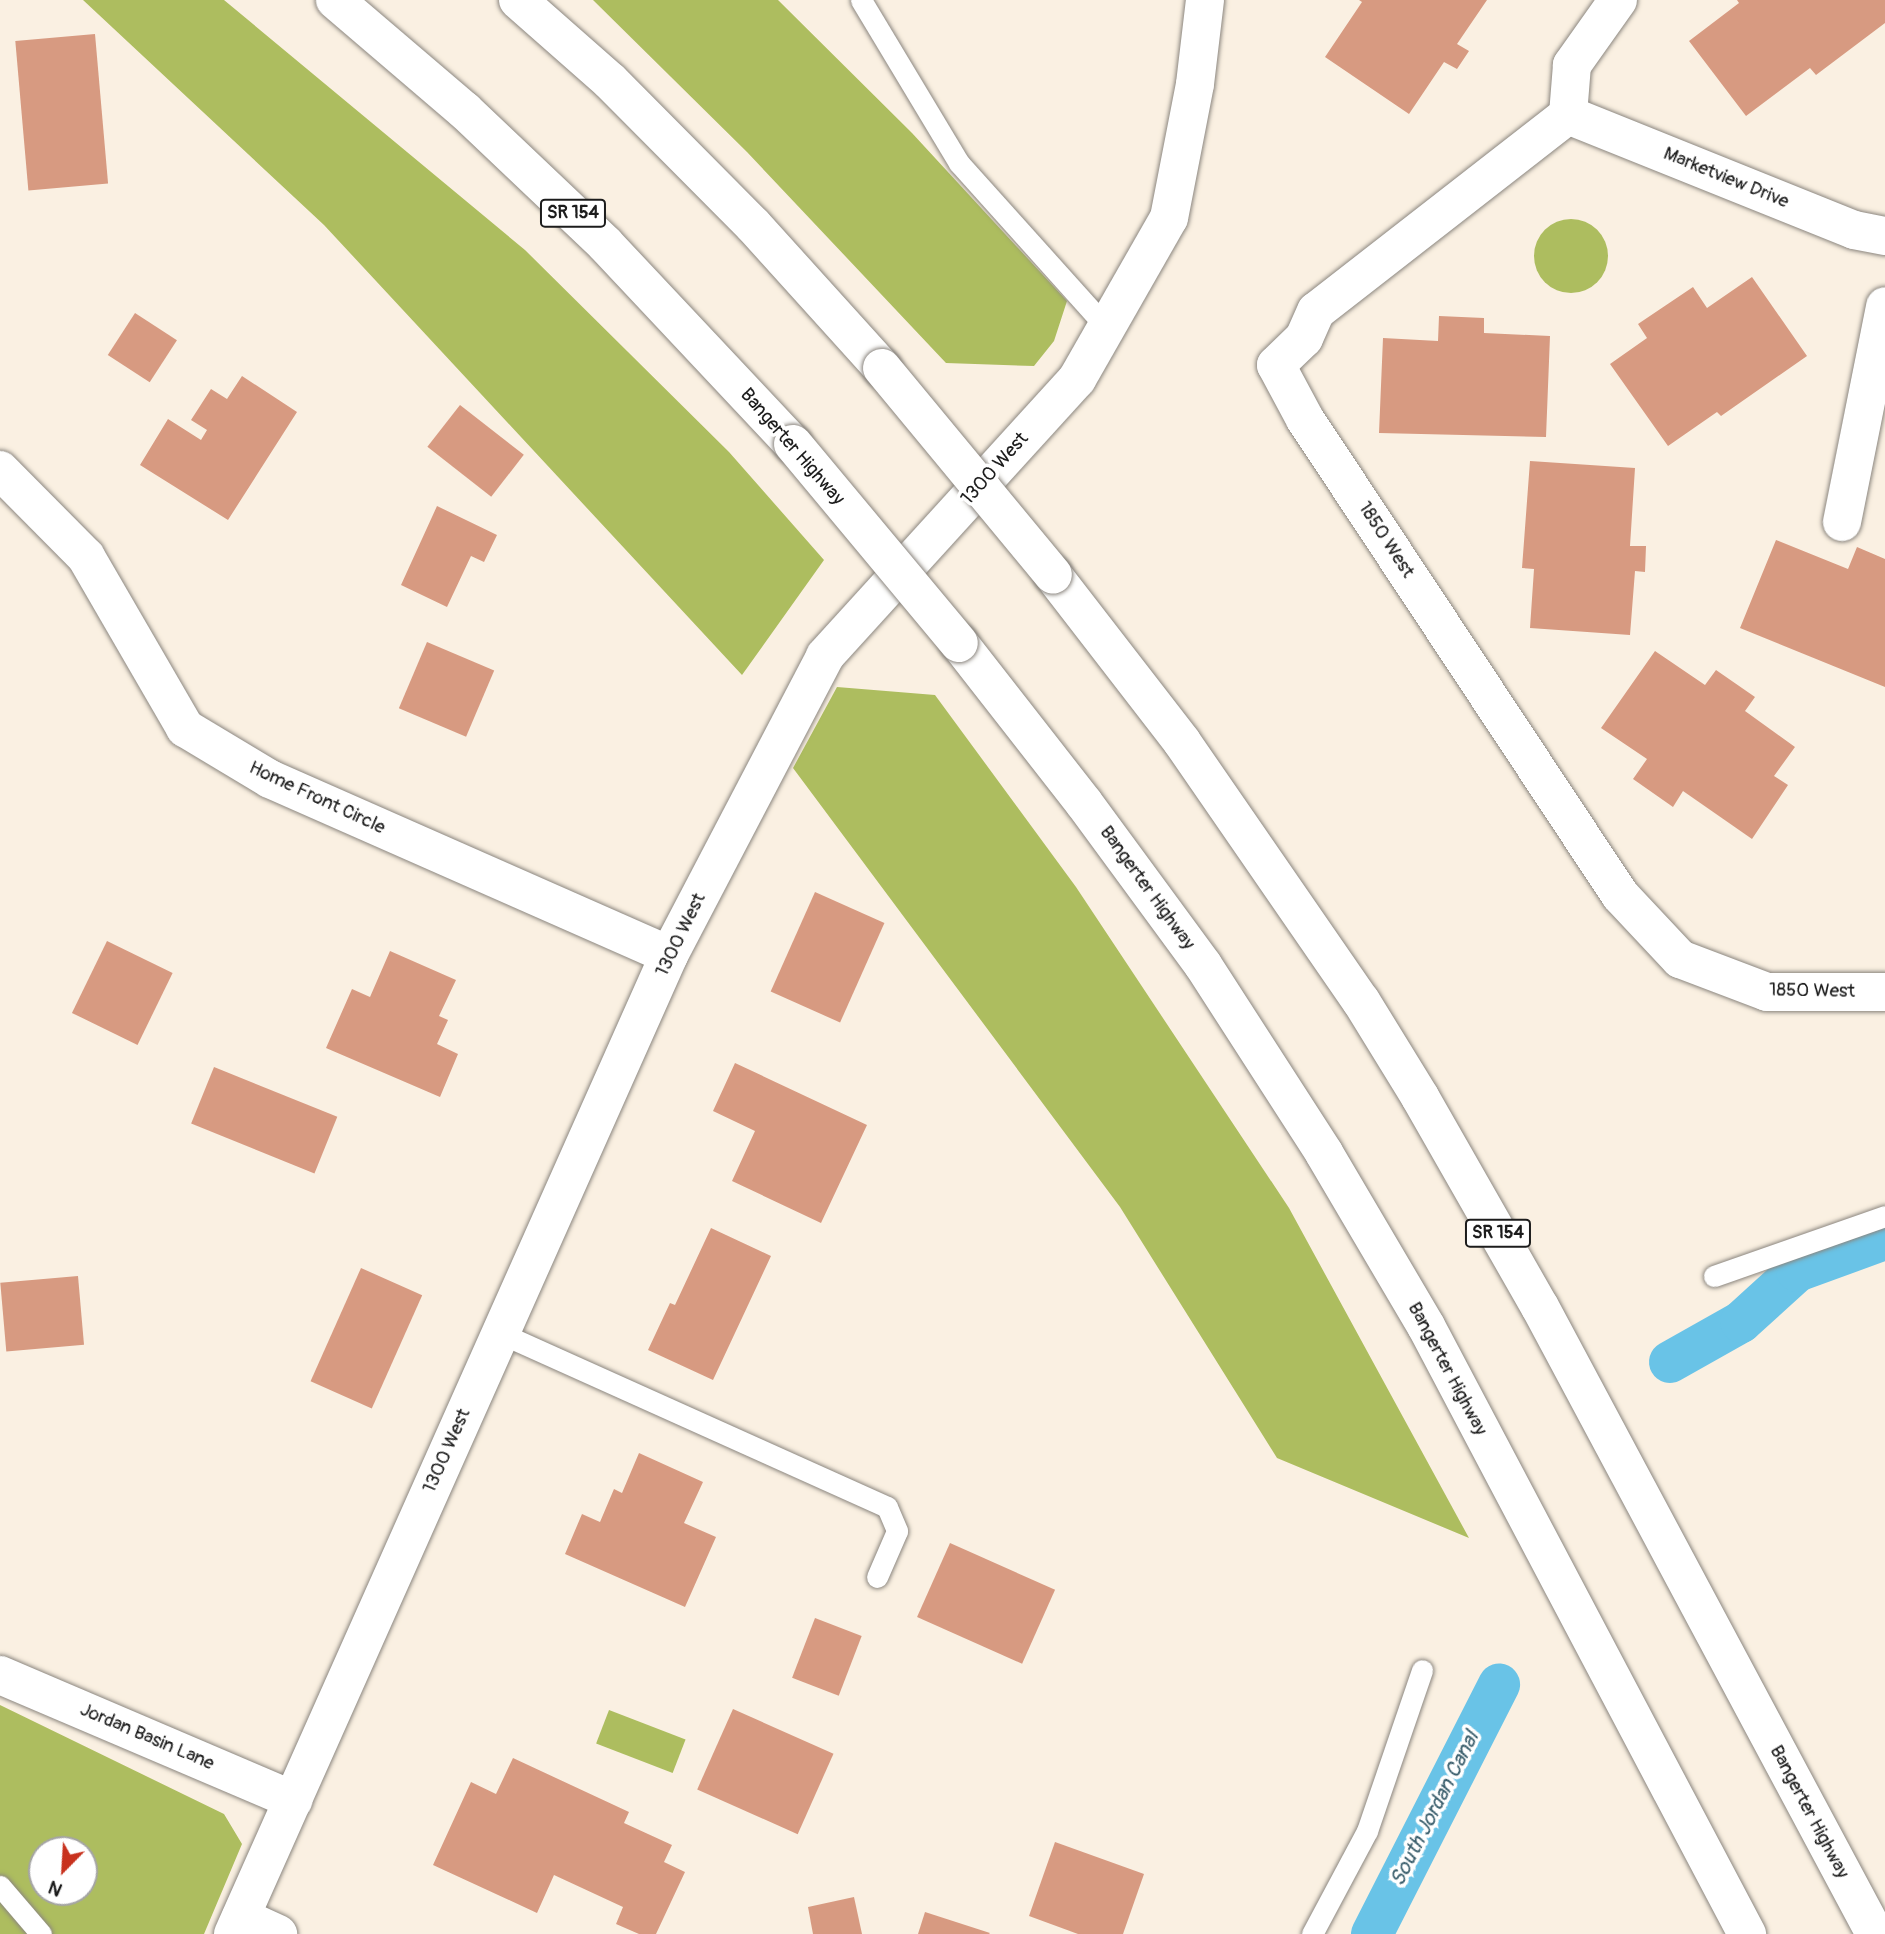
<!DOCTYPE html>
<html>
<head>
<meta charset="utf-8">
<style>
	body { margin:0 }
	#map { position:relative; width:1885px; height:1934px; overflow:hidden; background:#faf0e2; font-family:Pangolin,sans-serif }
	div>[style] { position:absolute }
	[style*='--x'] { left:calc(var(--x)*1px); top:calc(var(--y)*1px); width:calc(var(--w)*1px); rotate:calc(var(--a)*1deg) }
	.green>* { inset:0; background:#adbd5f; transform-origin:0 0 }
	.round { border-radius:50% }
	.canal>* { height:42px; margin:-21px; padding:0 21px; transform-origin:21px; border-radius:21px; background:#69c3e7 }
	.building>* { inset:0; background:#d79a81; transform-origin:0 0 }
	.roads { filter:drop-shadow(0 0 2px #8b867f) drop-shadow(0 0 2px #8b867f) }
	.lane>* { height:21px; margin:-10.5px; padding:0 10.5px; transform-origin:10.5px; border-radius:10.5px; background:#fff }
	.street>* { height:38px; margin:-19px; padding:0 19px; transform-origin:19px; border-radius:19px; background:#fff }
	.secondary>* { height:38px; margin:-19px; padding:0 19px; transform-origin:19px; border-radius:19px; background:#fff }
	.highway>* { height:38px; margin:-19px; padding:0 19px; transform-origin:19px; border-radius:19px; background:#fff }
	.bridges { filter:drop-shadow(0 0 2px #8b867f) drop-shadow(0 0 2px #8b867f) }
	.highway-bridge>* { height:38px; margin:-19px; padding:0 19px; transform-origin:19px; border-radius:19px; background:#fff }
	span { translate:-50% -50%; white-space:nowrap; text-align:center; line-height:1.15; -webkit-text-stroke:7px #fff; paint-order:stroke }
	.shield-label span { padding:2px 5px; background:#fff; border:2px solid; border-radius:5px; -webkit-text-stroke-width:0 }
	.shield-label { font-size:18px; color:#1c1c1c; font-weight:700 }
	.street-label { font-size:19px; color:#1c1c1c }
	.water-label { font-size:21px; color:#3b5f6d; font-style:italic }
	.north { position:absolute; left:28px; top:1836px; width:70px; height:70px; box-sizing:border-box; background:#fff; border:2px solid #a4a4a4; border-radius:50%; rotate:204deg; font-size:19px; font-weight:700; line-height:28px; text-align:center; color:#1c1c1c }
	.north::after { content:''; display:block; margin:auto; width:24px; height:32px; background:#c8321e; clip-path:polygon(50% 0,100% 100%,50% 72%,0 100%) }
</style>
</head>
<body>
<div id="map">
	<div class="green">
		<i style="clip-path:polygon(83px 0,224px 0,525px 250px,729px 452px,824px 560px,742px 675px,324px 225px)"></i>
		<i style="clip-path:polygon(593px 0,778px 0,912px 133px,1067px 301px,1054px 341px,1034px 366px,946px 363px,747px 152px)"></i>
		<i class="round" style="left:1534px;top:219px;width:74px;height:74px"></i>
		<i style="clip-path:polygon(837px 687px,935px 695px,1076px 887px,1289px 1208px,1469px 1538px,1277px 1458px,1120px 1207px,793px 768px)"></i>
		<i style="clip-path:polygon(evenodd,0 1705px,224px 1814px,242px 1844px,204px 1934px,0 1934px,0 1705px,42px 1850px,84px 1850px,84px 1892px,42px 1892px,42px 1850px)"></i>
		<i style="left:609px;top:1710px;width:82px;height:36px;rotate:21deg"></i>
	</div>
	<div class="canal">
		<i style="--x:1670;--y:1362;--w:81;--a:-29.4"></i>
		<i style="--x:1741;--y:1322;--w:76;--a:-42.3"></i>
		<i style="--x:1797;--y:1271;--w:94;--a:-20"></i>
		<i style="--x:1372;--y:1934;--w:280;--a:-63"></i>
	</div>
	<div class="building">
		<i style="clip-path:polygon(1359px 0,1487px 0,1457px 44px,1469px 51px,1457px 69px,1444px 62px,1409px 114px,1325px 57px,1362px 2px)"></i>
		<i style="clip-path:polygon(1737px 0,1885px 0,1885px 23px,1816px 75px,1810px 68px,1746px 116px,1689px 41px,1739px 3px)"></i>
		<i style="left:95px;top:34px;width:150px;height:80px;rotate:85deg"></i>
		<i style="clip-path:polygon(1752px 277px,1807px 356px,1721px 416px,1717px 412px,1668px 446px,1610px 364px,1647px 338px,1638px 324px,1693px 287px,1707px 308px)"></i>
		<i style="left:135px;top:313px;width:50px;height:50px;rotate:33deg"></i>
		<i style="clip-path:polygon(1439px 316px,1484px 318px,1484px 333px,1550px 336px,1546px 437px,1379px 433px,1383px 338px,1438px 341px)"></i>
		<i style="clip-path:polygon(242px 376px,297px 412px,228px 520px,140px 465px,168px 419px,201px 440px,207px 430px,191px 420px,211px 389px,227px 399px)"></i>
		<i style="left:460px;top:405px;width:81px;height:53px;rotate:38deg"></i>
		<i style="clip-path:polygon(1530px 461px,1635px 468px,1630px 546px,1646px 546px,1645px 572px,1635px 571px,1630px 635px,1530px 628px,1534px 569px,1522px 568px)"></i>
		<i style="clip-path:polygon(437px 506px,497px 535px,484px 562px,471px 556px,447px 607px,401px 585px)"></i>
		<i style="clip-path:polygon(1776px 540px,1848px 569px,1857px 547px,1885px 559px,1885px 687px,1740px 628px)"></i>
		<i style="left:427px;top:642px;width:73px;height:72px;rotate:23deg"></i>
		<i style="clip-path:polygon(1655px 651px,1705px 685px,1716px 670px,1755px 697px,1745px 711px,1795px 747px,1774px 776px,1788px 785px,1752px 839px,1683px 791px,1673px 807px,1633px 779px,1647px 759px,1601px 728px)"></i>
		<i style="left:815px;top:892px;width:76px;height:109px;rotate:24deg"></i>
		<i style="left:107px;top:941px;width:73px;height:80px;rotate:26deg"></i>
		<i style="clip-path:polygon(390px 951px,456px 980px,439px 1016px,448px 1020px,437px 1044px,458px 1054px,440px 1097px,326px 1048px,352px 989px,370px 997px)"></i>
		<i style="clip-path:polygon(735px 1063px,867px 1125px,821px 1223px,732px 1181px,755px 1131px,713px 1111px)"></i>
		<i style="left:214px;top:1067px;width:133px;height:61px;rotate:22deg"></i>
		<i style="clip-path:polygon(711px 1228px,771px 1256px,713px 1380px,648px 1350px,670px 1303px,675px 1305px)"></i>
		<i style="left:361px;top:1268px;width:67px;height:124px;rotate:24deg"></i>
		<i style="left:78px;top:1276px;width:69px;height:78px;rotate:85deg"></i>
		<i style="clip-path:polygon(639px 1453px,703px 1482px,684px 1523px,716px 1537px,685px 1607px,565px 1554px,582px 1514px,600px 1522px,614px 1489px,622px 1493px)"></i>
		<i style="left:950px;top:1543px;width:115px;height:81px;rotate:24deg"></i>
		<i style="left:815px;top:1618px;width:50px;height:64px;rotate:21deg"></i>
		<i style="left:733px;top:1709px;width:110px;height:88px;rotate:24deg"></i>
		<i style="clip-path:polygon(513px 1758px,629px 1812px,624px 1823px,672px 1845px,664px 1862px,685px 1872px,656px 1934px,639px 1934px,616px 1924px,623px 1907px,554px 1875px,537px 1913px,433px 1865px,471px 1782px,496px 1794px)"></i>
		<i style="clip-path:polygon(1055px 1842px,1144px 1874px,1123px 1934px,1078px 1934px,1029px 1916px)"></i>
		<i style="clip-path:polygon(854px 1897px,862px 1934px,813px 1934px,808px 1907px)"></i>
		<i style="clip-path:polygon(925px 1912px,990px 1933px,989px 1934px,918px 1934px)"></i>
	</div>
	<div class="roads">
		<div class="lane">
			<i style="--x:861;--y:0;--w:190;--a:59"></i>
			<i style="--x:959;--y:163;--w:223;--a:48.1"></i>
			<i style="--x:1714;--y:1276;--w:181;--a:-19.3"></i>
			<i style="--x:500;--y:1333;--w:424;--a:24.2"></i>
			<i style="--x:887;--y:1507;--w:26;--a:67"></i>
			<i style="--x:897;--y:1531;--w:50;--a:113.5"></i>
			<i style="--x:0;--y:1886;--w:63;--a:49.5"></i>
			<i style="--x:1312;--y:1934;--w:117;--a:-61.9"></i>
			<i style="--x:1367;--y:1831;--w:170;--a:-71.1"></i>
		</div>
		<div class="street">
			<i style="--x:1618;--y:0;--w:80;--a:125.3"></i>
			<i style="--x:1572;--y:65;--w:50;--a:94.6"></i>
			<i style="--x:1568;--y:115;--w:319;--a:142.1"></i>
			<i style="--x:1316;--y:311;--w:30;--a:114"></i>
			<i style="--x:1304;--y:338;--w:39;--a:136"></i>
			<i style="--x:1276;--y:365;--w:61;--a:61.8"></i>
			<i style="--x:1305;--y:419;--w:571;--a:56.5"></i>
			<i style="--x:1620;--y:895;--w:88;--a:46.8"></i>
			<i style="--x:1680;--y:959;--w:93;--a:20.8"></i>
			<i style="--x:1767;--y:992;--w:118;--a:0"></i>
			<i style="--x:1568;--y:115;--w:308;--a:21.9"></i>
			<i style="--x:1854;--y:230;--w:32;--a:11"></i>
			<i style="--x:0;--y:470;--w:122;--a:45.3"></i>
			<i style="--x:86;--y:557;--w:198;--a:59.9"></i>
			<i style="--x:185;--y:728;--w:99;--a:31"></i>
			<i style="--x:270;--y:779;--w:436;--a:23.8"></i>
			<i style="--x:1842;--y:522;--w:220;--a:-78.7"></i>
			<i style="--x:0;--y:1675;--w:319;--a:23.1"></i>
			<i style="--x:241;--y:1917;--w:41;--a:24.7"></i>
		</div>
		<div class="secondary">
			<i style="--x:233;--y:1934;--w:1072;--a:-65.99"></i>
			<i style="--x:669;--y:955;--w:337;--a:-62.4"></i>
			<i style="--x:825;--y:656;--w:374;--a:-47.7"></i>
			<i style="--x:1077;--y:379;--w:185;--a:-60.3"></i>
			<i style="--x:1169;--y:218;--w:136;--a:-79"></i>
			<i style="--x:1195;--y:84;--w:85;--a:-83.2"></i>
		</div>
		<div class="highway">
			<i style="--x:335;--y:0;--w:170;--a:40.5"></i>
			<i style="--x:464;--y:110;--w:195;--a:43.5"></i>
			<i style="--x:605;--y:244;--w:274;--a:46.8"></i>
			<i style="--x:518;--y:0;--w:123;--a:41.4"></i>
			<i style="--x:610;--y:81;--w:203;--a:45.2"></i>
			<i style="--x:753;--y:225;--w:193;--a:47.9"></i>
			<i style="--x:1053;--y:575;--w:211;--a:52.3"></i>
			<i style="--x:1182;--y:742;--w:315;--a:55.4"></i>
			<i style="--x:1361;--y:1001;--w:113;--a:58.4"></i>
			<i style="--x:1420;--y:1097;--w:242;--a:60.3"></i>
			<i style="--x:1540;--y:1307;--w:711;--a:61.88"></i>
			<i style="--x:959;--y:643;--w:203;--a:52"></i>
			<i style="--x:1084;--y:803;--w:201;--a:53.7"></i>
			<i style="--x:1203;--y:965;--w:224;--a:57.2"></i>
			<i style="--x:1324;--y:1153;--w:201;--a:59.5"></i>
			<i style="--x:1426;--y:1326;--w:688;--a:62.17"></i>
		</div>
	</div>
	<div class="bridges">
		<div class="highway-bridge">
			<i style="--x:882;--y:368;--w:268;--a:50.4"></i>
			<i style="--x:793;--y:444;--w:259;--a:50.2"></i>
		</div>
	</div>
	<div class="shield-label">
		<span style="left:573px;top:213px">SR 154</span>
		<span style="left:1498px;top:1233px">SR 154</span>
	</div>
	<div class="street-label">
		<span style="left:1726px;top:178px;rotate:22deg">Marketview Drive</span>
		<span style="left:792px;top:447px;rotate:49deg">Bangerter Highway</span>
		<span style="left:995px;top:469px;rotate:-48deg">1300 West</span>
		<span style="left:1386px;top:540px;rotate:57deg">1850 West</span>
		<span style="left:317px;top:798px;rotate:25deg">Home Front Circle</span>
		<span style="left:1147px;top:888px;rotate:54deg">Bangerter Highway</span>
		<span style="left:681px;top:935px;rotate:-64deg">1300 West</span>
		<span style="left:1812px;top:991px;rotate:1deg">1850 West</span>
		<span style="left:1447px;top:1369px;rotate:62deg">Bangerter Highway</span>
		<span style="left:447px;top:1451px;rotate:-66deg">1300 West</span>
		<span style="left:147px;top:1737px;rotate:23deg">Jordan Basin Lane</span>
		<span style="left:1809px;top:1812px;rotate:62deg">Bangerter Highway</span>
	</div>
	<div class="water-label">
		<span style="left:1435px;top:1809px;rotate:-63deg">South Jordan Canal</span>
	</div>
	<div class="north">N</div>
</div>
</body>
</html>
